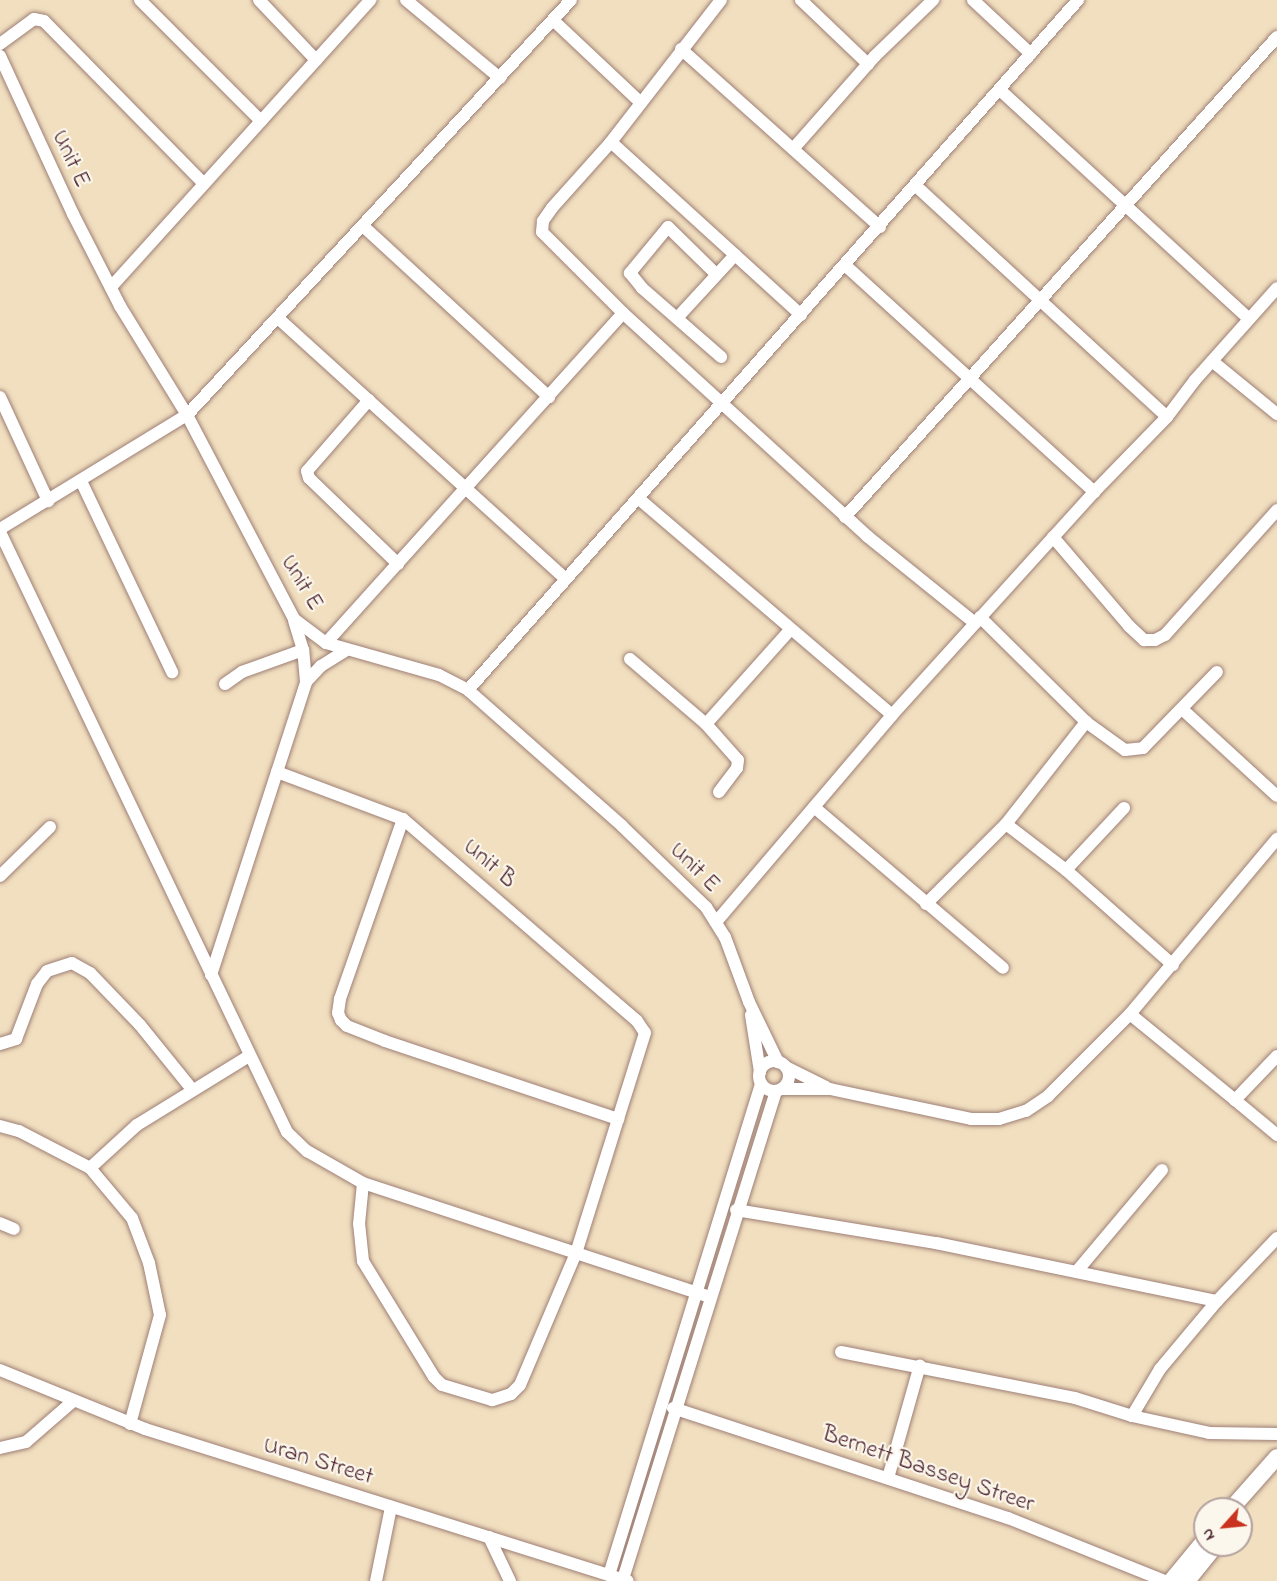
<!DOCTYPE html>
<html>
<head>
<meta charset="utf-8">
<style>
	body { margin:0 }
	#map { position:relative; width:1277px; height:1581px; overflow:hidden; background:#f1dfbf; font-family:"Indie Flower",sans-serif }
	div>[style] { position:absolute }
	[style*='--x'] { left:calc(var(--x)*1px); top:calc(var(--y)*1px); width:calc(var(--w)*1px); rotate:calc(var(--a)*1deg) }
	.roads { filter:drop-shadow(0 0 2px #9e7f75) drop-shadow(0 0 2px #9e7f75) }
	.minor>* { height:12px; margin:-6px; padding:0 6px; transform-origin:6px; border-radius:6px; background:#fff }
	.minor>.ring { margin:-6px; padding:0; box-sizing:content-box; background:none; border:12px solid #fff; border-radius:50% }
	.highway>* { height:16px; margin:-8px; padding:0 8px; transform-origin:8px; border-radius:8px; background:#fff }
	span { translate:-50% -50%; white-space:nowrap; text-align:center; line-height:1.15; -webkit-text-stroke:4.5px #fbf7ec; paint-order:stroke }
	.street-label { font-size:24px; color:#4a1f2b }
	.north { position:absolute; left:1193px; top:1497px; width:60px; height:60px; box-sizing:border-box; background:#fbf7ec; border:2px solid #b4a19f; border-radius:50%; rotate:243deg; font-size:16px; font-weight:700; line-height:24px; text-align:center; color:#4a1f2b }
	.north::after { content:''; display:block; margin:auto; width:21px; height:27px; background:#c8321e; clip-path:polygon(50% 0,100% 100%,50% 72%,0 100%) }
</style>
</head>
<body>
<div id="map">
	<div class="roads">
		<div class="minor">
			<i style="--x:140;--y:0;--w:171;--a:45"></i>
			<i style="--x:259;--y:0;--w:83;--a:46.5"></i>
			<i style="--x:406;--y:0;--w:122;--a:39.7"></i>
			<i style="--x:721;--y:0;--w:180;--a:127.8"></i>
			<i style="--x:611;--y:142;--w:89;--a:131.8"></i>
			<i style="--x:552;--y:208;--w:16;--a:125"></i>
			<i style="--x:543;--y:221;--w:11;--a:95"></i>
			<i style="--x:542;--y:232;--w:115;--a:45"></i>
			<i style="--x:623;--y:313;--w:331;--a:42.4"></i>
			<i style="--x:867;--y:536;--w:139;--a:38.9"></i>
			<i style="--x:801;--y:0;--w:93;--a:43.7"></i>
			<i style="--x:973;--y:0;--w:79;--a:43"></i>
			<i style="--x:553;--y:20;--w:120;--a:43.3"></i>
			<i style="--x:0;--y:44;--w:42;--a:-36.3"></i>
			<i style="--x:34;--y:19;--w:10;--a:11"></i>
			<i style="--x:44;--y:21;--w:228;--a:45.5"></i>
			<i style="--x:681;--y:49;--w:267;--a:41.8"></i>
			<i style="--x:0;--y:56;--w:174;--a:65.2"></i>
			<i style="--x:73;--y:214;--w:103;--a:62.9"></i>
			<i style="--x:120;--y:306;--w:128;--a:58.4"></i>
			<i style="--x:187;--y:415;--w:230;--a:62.3"></i>
			<i style="--x:294;--y:619;--w:40;--a:37"></i>
			<i style="--x:326;--y:643;--w:117;--a:15.8"></i>
			<i style="--x:439;--y:675;--w:33;--a:27"></i>
			<i style="--x:468;--y:690;--w:205;--a:41.4"></i>
			<i style="--x:622;--y:826;--w:117;--a:44"></i>
			<i style="--x:706;--y:907;--w:36;--a:58"></i>
			<i style="--x:725;--y:937;--w:69;--a:69.7"></i>
			<i style="--x:749;--y:1002;--w:67;--a:64.2"></i>
			<i style="--x:1000;--y:90;--w:338;--a:42.6"></i>
			<i style="--x:611;--y:142;--w:257;--a:42.3"></i>
			<i style="--x:793;--y:149;--w:124;--a:-48.6"></i>
			<i style="--x:875;--y:56;--w:81;--a:-44"></i>
			<i style="--x:916;--y:186;--w:341;--a:42.6"></i>
			<i style="--x:363;--y:226;--w:253;--a:42.6"></i>
			<i style="--x:846;--y:266;--w:336;--a:42.3"></i>
			<i style="--x:716;--y:274;--w:67;--a:-135.6"></i>
			<i style="--x:668;--y:227;--w:60;--a:129.6"></i>
			<i style="--x:630;--y:273;--w:19;--a:51"></i>
			<i style="--x:642;--y:288;--w:105;--a:41.1"></i>
			<i style="--x:111;--y:287;--w:387;--a:-47.9"></i>
			<i style="--x:677;--y:318;--w:86;--a:-47.4"></i>
			<i style="--x:279;--y:319;--w:387;--a:42.2"></i>
			<i style="--x:1212;--y:361;--w:84;--a:39.2"></i>
			<i style="--x:0;--y:397;--w:115;--a:65.2"></i>
			<i style="--x:369;--y:400;--w:94;--a:131.1"></i>
			<i style="--x:307;--y:471;--w:7;--a:74"></i>
			<i style="--x:309;--y:478;--w:124;--a:44"></i>
			<i style="--x:81;--y:481;--w:212;--a:64.5"></i>
			<i style="--x:638;--y:498;--w:334;--a:40.5"></i>
			<i style="--x:845;--y:517;--w:646;--a:-48.01"></i>
			<i style="--x:0;--y:529;--w:219;--a:-31.4"></i>
			<i style="--x:187;--y:415;--w:565;--a:-47.22"></i>
			<i style="--x:0;--y:532;--w:665;--a:64.44"></i>
			<i style="--x:287;--y:1132;--w:28;--a:44"></i>
			<i style="--x:307;--y:1151;--w:64;--a:29.7"></i>
			<i style="--x:363;--y:1183;--w:364;--a:18.2"></i>
			<i style="--x:1053;--y:537;--w:117;--a:49.5"></i>
			<i style="--x:1129;--y:626;--w:21;--a:43"></i>
			<i style="--x:1144;--y:640;--w:11;--a:0"></i>
			<i style="--x:1155;--y:640;--w:11;--a:-27"></i>
			<i style="--x:1165;--y:635;--w:168;--a:-48.1"></i>
			<i style="--x:980;--y:617;--w:149;--a:44.7"></i>
			<i style="--x:1086;--y:722;--w:48;--a:35.7"></i>
			<i style="--x:1125;--y:750;--w:18;--a:-6"></i>
			<i style="--x:1143;--y:748;--w:106;--a:-45.8"></i>
			<i style="--x:326;--y:643;--w:444;--a:-48"></i>
			<i style="--x:630;--y:659;--w:100;--a:40.5"></i>
			<i style="--x:706;--y:724;--w:48;--a:48.4"></i>
			<i style="--x:738;--y:760;--w:8;--a:97"></i>
			<i style="--x:737;--y:768;--w:30;--a:127"></i>
			<i style="--x:306;--y:682;--w:22;--a:-47"></i>
			<i style="--x:321;--y:666;--w:28;--a:-32"></i>
			<i style="--x:225;--y:684;--w:21;--a:-35"></i>
			<i style="--x:242;--y:672;--w:65;--a:-19.8"></i>
			<i style="--x:468;--y:690;--w:921;--a:-48.52"></i>
			<i style="--x:1183;--y:710;--w:127;--a:42.5"></i>
			<i style="--x:706;--y:724;--w:126;--a:-48.2"></i>
			<i style="--x:277;--y:772;--w:134;--a:20.5"></i>
			<i style="--x:403;--y:819;--w:309;--a:40.8"></i>
			<i style="--x:637;--y:1021;--w:14;--a:56"></i>
			<i style="--x:645;--y:1033;--w:231;--a:107.4"></i>
			<i style="--x:576;--y:1253;--w:143;--a:113"></i>
			<i style="--x:520;--y:1385;--w:13;--a:135"></i>
			<i style="--x:511;--y:1394;--w:20;--a:162"></i>
			<i style="--x:492;--y:1400;--w:52;--a:-163.3"></i>
			<i style="--x:442;--y:1385;--w:11;--a:-135"></i>
			<i style="--x:434;--y:1377;--w:136;--a:-121.5"></i>
			<i style="--x:363;--y:1261;--w:37;--a:-96"></i>
			<i style="--x:359;--y:1224;--w:41;--a:-84.4"></i>
			<i style="--x:814;--y:807;--w:248;--a:40.4"></i>
			<i style="--x:403;--y:819;--w:191;--a:109.3"></i>
			<i style="--x:340;--y:999;--w:14;--a:98"></i>
			<i style="--x:338;--y:1013;--w:8;--a:67"></i>
			<i style="--x:341;--y:1020;--w:8;--a:45"></i>
			<i style="--x:347;--y:1026;--w:41;--a:21.5"></i>
			<i style="--x:385;--y:1041;--w:246;--a:18.5"></i>
			<i style="--x:1006;--y:824;--w:76;--a:37.5"></i>
			<i style="--x:1066;--y:870;--w:143;--a:41.6"></i>
			<i style="--x:1066;--y:870;--w:85;--a:-46.9"></i>
			<i style="--x:0;--y:876;--w:70;--a:-44.4"></i>
			<i style="--x:926;--y:904;--w:113;--a:-45"></i>
			<i style="--x:1006;--y:824;--w:130;--a:-51.9"></i>
			<i style="--x:716;--y:922;--w:272;--a:-49.6"></i>
			<i style="--x:892;--y:715;--w:301;--a:-47.8"></i>
			<i style="--x:1094;--y:492;--w:105;--a:-45.8"></i>
			<i style="--x:1167;--y:417;--w:46;--a:-52.9"></i>
			<i style="--x:1195;--y:380;--w:123;--a:-48.3"></i>
			<i style="--x:211;--y:975;--w:308;--a:-72"></i>
			<i style="--x:306;--y:682;--w:32;--a:-95"></i>
			<i style="--x:303;--y:650;--w:30;--a:-107"></i>
			<i style="--x:1130;--y:1014;--w:136;--a:39.3"></i>
			<i style="--x:751;--y:1015;--w:58;--a:81"></i>
			<i style="--x:0;--y:1044;--w:17;--a:-17"></i>
			<i style="--x:16;--y:1039;--w:59;--a:-69.1"></i>
			<i style="--x:37;--y:984;--w:16;--a:-52"></i>
			<i style="--x:47;--y:971;--w:26;--a:-18"></i>
			<i style="--x:72;--y:963;--w:21;--a:29"></i>
			<i style="--x:90;--y:973;--w:72;--a:46.1"></i>
			<i style="--x:140;--y:1025;--w:81;--a:51"></i>
			<i style="--x:1277;--y:1056;--w:61;--a:133.7"></i>
			<i style="--x:1235;--y:1100;--w:55;--a:39.8"></i>
			<i class="ring" style="left:759px;top:1061px;width:18px;height:18px"></i>
			<i style="--x:786;--y:1067;--w:45;--a:26.6"></i>
			<i style="--x:782;--y:1089;--w:48;--a:0"></i>
			<i style="--x:830;--y:1089;--w:144;--a:12"></i>
			<i style="--x:971;--y:1119;--w:28;--a:0"></i>
			<i style="--x:999;--y:1119;--w:28;--a:-17"></i>
			<i style="--x:1026;--y:1111;--w:27;--a:-34"></i>
			<i style="--x:1048;--y:1096;--w:116;--a:-45"></i>
			<i style="--x:1130;--y:1014;--w:229;--a:-50"></i>
			<i style="--x:0;--y:1126;--w:20;--a:15"></i>
			<i style="--x:19;--y:1131;--w:80;--a:27.5"></i>
			<i style="--x:90;--y:1168;--w:65;--a:50"></i>
			<i style="--x:132;--y:1218;--w:48;--a:69.3"></i>
			<i style="--x:149;--y:1263;--w:53;--a:78.1"></i>
			<i style="--x:160;--y:1315;--w:113;--a:105.4"></i>
			<i style="--x:90;--y:1168;--w:64;--a:-42.5"></i>
			<i style="--x:137;--y:1125;--w:132;--a:-31.6"></i>
			<i style="--x:736;--y:1210;--w:203;--a:9.4"></i>
			<i style="--x:936;--y:1243;--w:287;--a:11.7"></i>
			<i style="--x:1217;--y:1301;--w:87;--a:-46.4"></i>
			<i style="--x:0;--y:1223;--w:15;--a:23"></i>
			<i style="--x:1077;--y:1271;--w:132;--a:-49.9"></i>
			<i style="--x:841;--y:1352;--w:238;--a:11.1"></i>
			<i style="--x:1075;--y:1398;--w:60;--a:17.5"></i>
			<i style="--x:1132;--y:1416;--w:79;--a:12.4"></i>
			<i style="--x:1209;--y:1433;--w:68;--a:0.8"></i>
			<i style="--x:0;--y:1370;--w:157;--a:22.1"></i>
			<i style="--x:145;--y:1429;--w:506;--a:17.47"></i>
			<i style="--x:673;--y:1408;--w:353;--a:18.2"></i>
			<i style="--x:1008;--y:1518;--w:169;--a:21.9"></i>
			<i style="--x:1132;--y:1416;--w:55;--a:-59.2"></i>
			<i style="--x:1160;--y:1369;--w:89;--a:-50"></i>
			<i style="--x:0;--y:1448;--w:27;--a:-13"></i>
			<i style="--x:26;--y:1442;--w:61;--a:-41"></i>
			<i style="--x:888;--y:1478;--w:117;--a:-74.2"></i>
			<i style="--x:489;--y:1537;--w:49;--a:64.5"></i>
			<i style="--x:609;--y:1575;--w:514;--a:-72.8"></i>
			<i style="--x:623;--y:1579;--w:511;--a:-72.59"></i>
			<i style="--x:376;--y:1581;--w:76;--a:-78.5"></i>
		</div>
		<div class="highway">
			<i style="--x:1231;--y:1509;--w:69;--a:-48.5"></i>
			<i style="--x:1171;--y:1581;--w:53;--a:-50.3"></i>
			<i style="--x:1187;--y:1581;--w:46;--a:-51.1"></i>
		</div>
	</div>
	<div class="street-label">
		<span style="left:70px;top:159px;rotate:65deg">Unit E</span>
		<span style="left:301px;top:583px;rotate:59deg">Unit E</span>
		<span style="left:489px;top:864px;rotate:41deg">Unit B</span>
		<span style="left:694px;top:868px;rotate:45deg">Unit E</span>
		<span style="left:318px;top:1462px;rotate:17deg">Uran Street</span>
		<span style="left:928px;top:1470px;rotate:19deg">Bernett Bassey Streer</span>
	</div>
	<div class="north">N</div>
</div>
</body>
</html>
